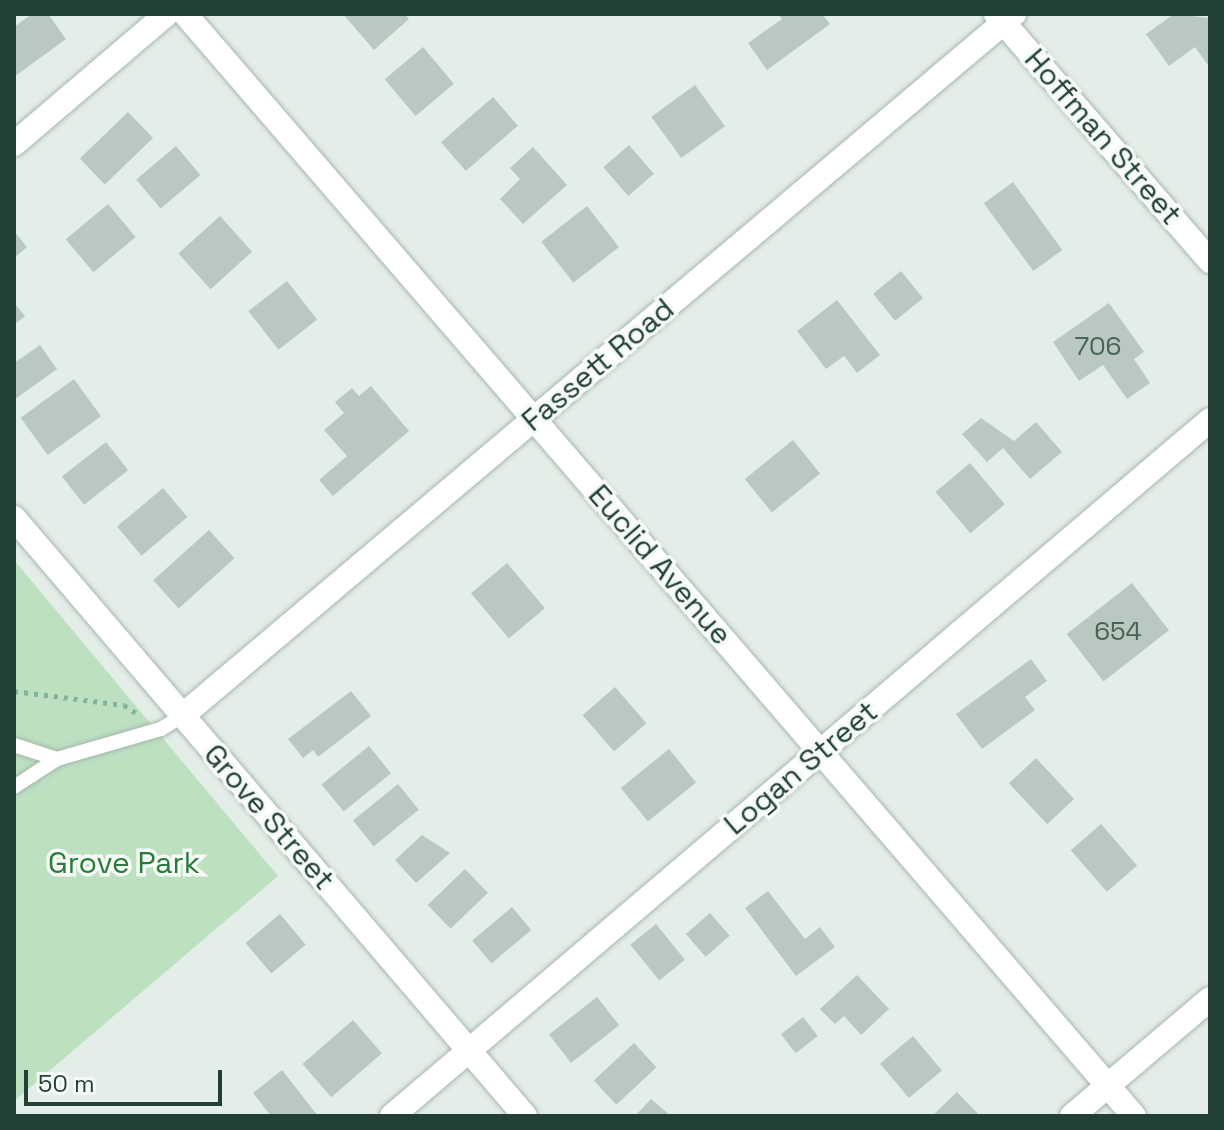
<!DOCTYPE html>
<html>
<head>
<meta charset="utf-8">
<style>
	body { margin:0 }
	#map { position:relative; width:1224px; height:1130px; overflow:hidden; background:#e4eee8; font-family:"Space Grotesk",sans-serif }
	div>[style] { position:absolute }
	[style*='--x'] { left:calc(var(--x)*1px); top:calc(var(--y)*1px); width:calc(var(--w)*1px); rotate:calc(var(--a)*1deg) }
	.green>* { inset:0; background:#bde0c1 }
	.building>* { inset:0; background:#b9c9c1; transform-origin:0 0 }
	.path>* { height:5px; margin-top:-2.5px; transform-origin:0; background:repeating-linear-gradient(90deg,#83b39d 0 4px,transparent 0 10px) }
	.roads { filter:drop-shadow(0 0 2px #a6b7ae) drop-shadow(0 0 2px #a6b7ae) }
	.service>* { height:14px; margin:-7px; padding:0 7px; transform-origin:7px; border-radius:7px; background:#fff }
	.minor>* { height:24px; margin:-12px; padding:0 12px; transform-origin:12px; border-radius:12px; background:#fff }
	span { translate:-50% -50%; white-space:nowrap; text-align:center; line-height:1.15; -webkit-text-stroke:7px #f5faf7; paint-order:stroke }
	.number-label { font-size:26px; color:#486357 }
	.number-label span { -webkit-text-stroke-width:0 }
	.street-label { font-size:30px; color:#224134 }
	.park-label { font-size:30px; color:#2a7a3d }
	.frame { position:absolute; inset:0; border:16px solid #224134; pointer-events:none }
	.scale { position:absolute; left:24px; top:1070px; width:198px; height:36px; box-sizing:border-box; border:4px solid #224134; border-top:0; padding-left:10px; font-size:24px; line-height:28px; white-space:nowrap; color:#224134; -webkit-text-stroke:6px #f5faf7; paint-order:stroke }
</style>
</head>
<body>
<div id="map">
	<div class="green">
		<i style="clip-path:polygon(14px 560px,278px 876px,14px 1101px)"></i>
	</div>
	<div class="building">
		<i style="clip-path:polygon(32px 14px,48px 14px,66px 39px,14px 77px,14px 27px)"></i>
		<i style="clip-path:polygon(343px 14px,405px 14px,409px 19px,374px 50px)"></i>
		<i style="clip-path:polygon(778px 14px,822px 14px,830px 24px,767px 70px,748px 43px,782px 19px)"></i>
		<i style="clip-path:polygon(1174px 14px,1210px 18px,1210px 68px,1195px 47px,1169px 66px,1146px 34px)"></i>
		<i style="left:423px;top:47px;width:48px;height:50px;rotate:50deg"></i>
		<i style="left:695px;top:85px;width:51px;height:54px;rotate:54deg"></i>
		<i style="left:493px;top:97px;width:38px;height:69px;rotate:49deg"></i>
		<i style="left:128px;top:112px;width:36px;height:67px;rotate:46deg"></i>
		<i style="left:629px;top:145px;width:38px;height:34px;rotate:49deg"></i>
		<i style="left:176px;top:146px;width:38px;height:52px;rotate:50deg"></i>
		<i style="clip-path:polygon(533px 147px,567px 185px,523px 224px,500px 199px,520px 179px,510px 168px)"></i>
		<i style="left:1013px;top:182px;width:84px;height:36px;rotate:54deg"></i>
		<i style="left:108px;top:204px;width:43px;height:55px;rotate:50deg"></i>
		<i style="left:587px;top:206px;width:52px;height:58px;rotate:52deg"></i>
		<i style="left:220px;top:216px;width:48px;height:56px;rotate:48deg"></i>
		<i style="clip-path:polygon(14px 231px,27px 247px,14px 258px)"></i>
		<i style="left:901px;top:271px;width:35px;height:36px;rotate:51deg"></i>
		<i style="left:287px;top:281px;width:49px;height:49px;rotate:52deg"></i>
		<i style="clip-path:polygon(837px 300px,880px 355px,857px 373px,844px 356px,826px 369px,797px 331px)"></i>
		<i style="clip-path:polygon(14px 303px,25px 316px,14px 325px)"></i>
		<i style="clip-path:polygon(1109px 303px,1144px 352px,1134px 359px,1150px 383px,1127px 399px,1103px 365px,1079px 381px,1053px 342px)"></i>
		<i style="clip-path:polygon(40px 345px,57px 369px,14px 400px,14px 363px)"></i>
		<i style="left:74px;top:379px;width:46px;height:66px;rotate:54deg"></i>
		<i style="clip-path:polygon(371px 386px,409px 431px,333px 496px,319px 480px,347px 456px,324px 430px,344px 413px,335px 402px,352px 388px,359px 396px)"></i>
		<i style="clip-path:polygon(981px 418px,1014px 441px,1036px 422px,1062px 452px,1030px 479px,1003px 448px,987px 462px,962px 434px)"></i>
		<i style="left:793px;top:440px;width:43px;height:62px;rotate:51deg"></i>
		<i style="left:106px;top:442px;width:36px;height:56px;rotate:52deg"></i>
		<i style="left:970px;top:463px;width:54px;height:45px;rotate:50deg"></i>
		<i style="left:163px;top:488px;width:38px;height:60px;rotate:50deg"></i>
		<i style="left:209px;top:530px;width:38px;height:75px;rotate:48deg"></i>
		<i style="left:507px;top:563px;width:59px;height:47px;rotate:50deg"></i>
		<i style="left:1132px;top:583px;width:60px;height:83px;rotate:52deg"></i>
		<i style="clip-path:polygon(1031px 659px,1047px 681px,1025px 697px,1035px 710px,982px 749px,956px 714px)"></i>
		<i style="left:615px;top:687px;width:48px;height:43px;rotate:49deg"></i>
		<i style="clip-path:polygon(351px 691px,371px 716px,318px 757px,313px 750px,303px 758px,288px 739px)"></i>
		<i style="left:369px;top:746px;width:35px;height:61px;rotate:51deg"></i>
		<i style="left:669px;top:749px;width:43px;height:62px;rotate:51deg"></i>
		<i style="left:1036px;top:758px;width:56px;height:37px;rotate:47deg"></i>
		<i style="left:398px;top:784px;width:33px;height:58px;rotate:51deg"></i>
		<i style="left:1101px;top:824px;width:55px;height:40px;rotate:49deg"></i>
		<i style="clip-path:polygon(422px 835px,450px 853px,416px 883px,395px 860px)"></i>
		<i style="left:465px;top:869px;width:33px;height:52px;rotate:46deg"></i>
		<i style="clip-path:polygon(768px 891px,805px 939px,820px 927px,835px 947px,796px 976px,745px 908px)"></i>
		<i style="left:512px;top:907px;width:30px;height:52px;rotate:50deg"></i>
		<i style="left:710px;top:913px;width:30px;height:32px;rotate:49deg"></i>
		<i style="left:280px;top:914px;width:40px;height:45px;rotate:50deg"></i>
		<i style="left:656px;top:924px;width:46px;height:33px;rotate:51deg"></i>
		<i style="clip-path:polygon(857px 975px,889px 1009px,861px 1035px,844px 1016px,835px 1024px,820px 1009px)"></i>
		<i style="left:597px;top:997px;width:36px;height:61px;rotate:52deg"></i>
		<i style="left:803px;top:1017px;width:24px;height:28px;rotate:52deg"></i>
		<i style="left:353px;top:1020px;width:44px;height:67px;rotate:49deg"></i>
		<i style="left:913px;top:1036px;width:45px;height:43px;rotate:50deg"></i>
		<i style="left:634px;top:1043px;width:33px;height:55px;rotate:47deg"></i>
		<i style="clip-path:polygon(282px 1070px,318px 1116px,271px 1116px,253px 1093px)"></i>
		<i style="clip-path:polygon(957px 1092px,980px 1116px,932px 1116px)"></i>
		<i style="clip-path:polygon(651px 1099px,671px 1116px,635px 1116px)"></i>
	</div>
	<div class="path">
		<i style="--x:14;--y:691;--w:111;--a:7.3"></i>
		<i style="--x:124;--y:705;--w:20;--a:33"></i>
	</div>
	<div class="roads">
		<div class="service">
			<i style="--x:14;--y:745;--w:45;--a:18"></i>
			<i style="--x:14;--y:787;--w:51;--a:-33.1"></i>
			<i style="--x:57;--y:759;--w:108;--a:-16.1"></i>
			<i style="--x:161;--y:729;--w:25;--a:-32"></i>
		</div>
		<div class="minor">
			<i style="--x:185;--y:14;--w:1454;--a:49.27"></i>
			<i style="--x:996;--y:14;--w:327;--a:49.1"></i>
			<i style="--x:14;--y:144;--w:201;--a:-40.4"></i>
			<i style="--x:14;--y:518;--w:787;--a:49.49"></i>
			<i style="--x:182;--y:716;--w:1089;--a:-40.16"></i>
			<i style="--x:392;--y:1116;--w:1074;--a:-40.39"></i>
			<i style="--x:1072;--y:1116;--w:181;--a:-40.3"></i>
		</div>
	</div>
	<div class="number-label">
		<span style="left:1098px;top:347px">706</span>
		<span style="left:1118px;top:632px">654</span>
	</div>
	<div class="street-label">
		<span style="left:1103px;top:137px;rotate:49deg">Hoffman Street</span>
		<span style="left:598px;top:365px;rotate:-40deg">Fassett Road</span>
		<span style="left:660px;top:565px;rotate:49deg">Euclid Avenue</span>
		<span style="left:801px;top:768px;rotate:-40deg">Logan Street</span>
		<span style="left:269px;top:817px;rotate:49deg">Grove Street</span>
	</div>
	<div class="park-label">
		<span style="left:124px;top:863px">Grove Park</span>
	</div>
	<div class="frame"></div>
	<div class="scale">50 m</div>
</div>
</body>
</html>
